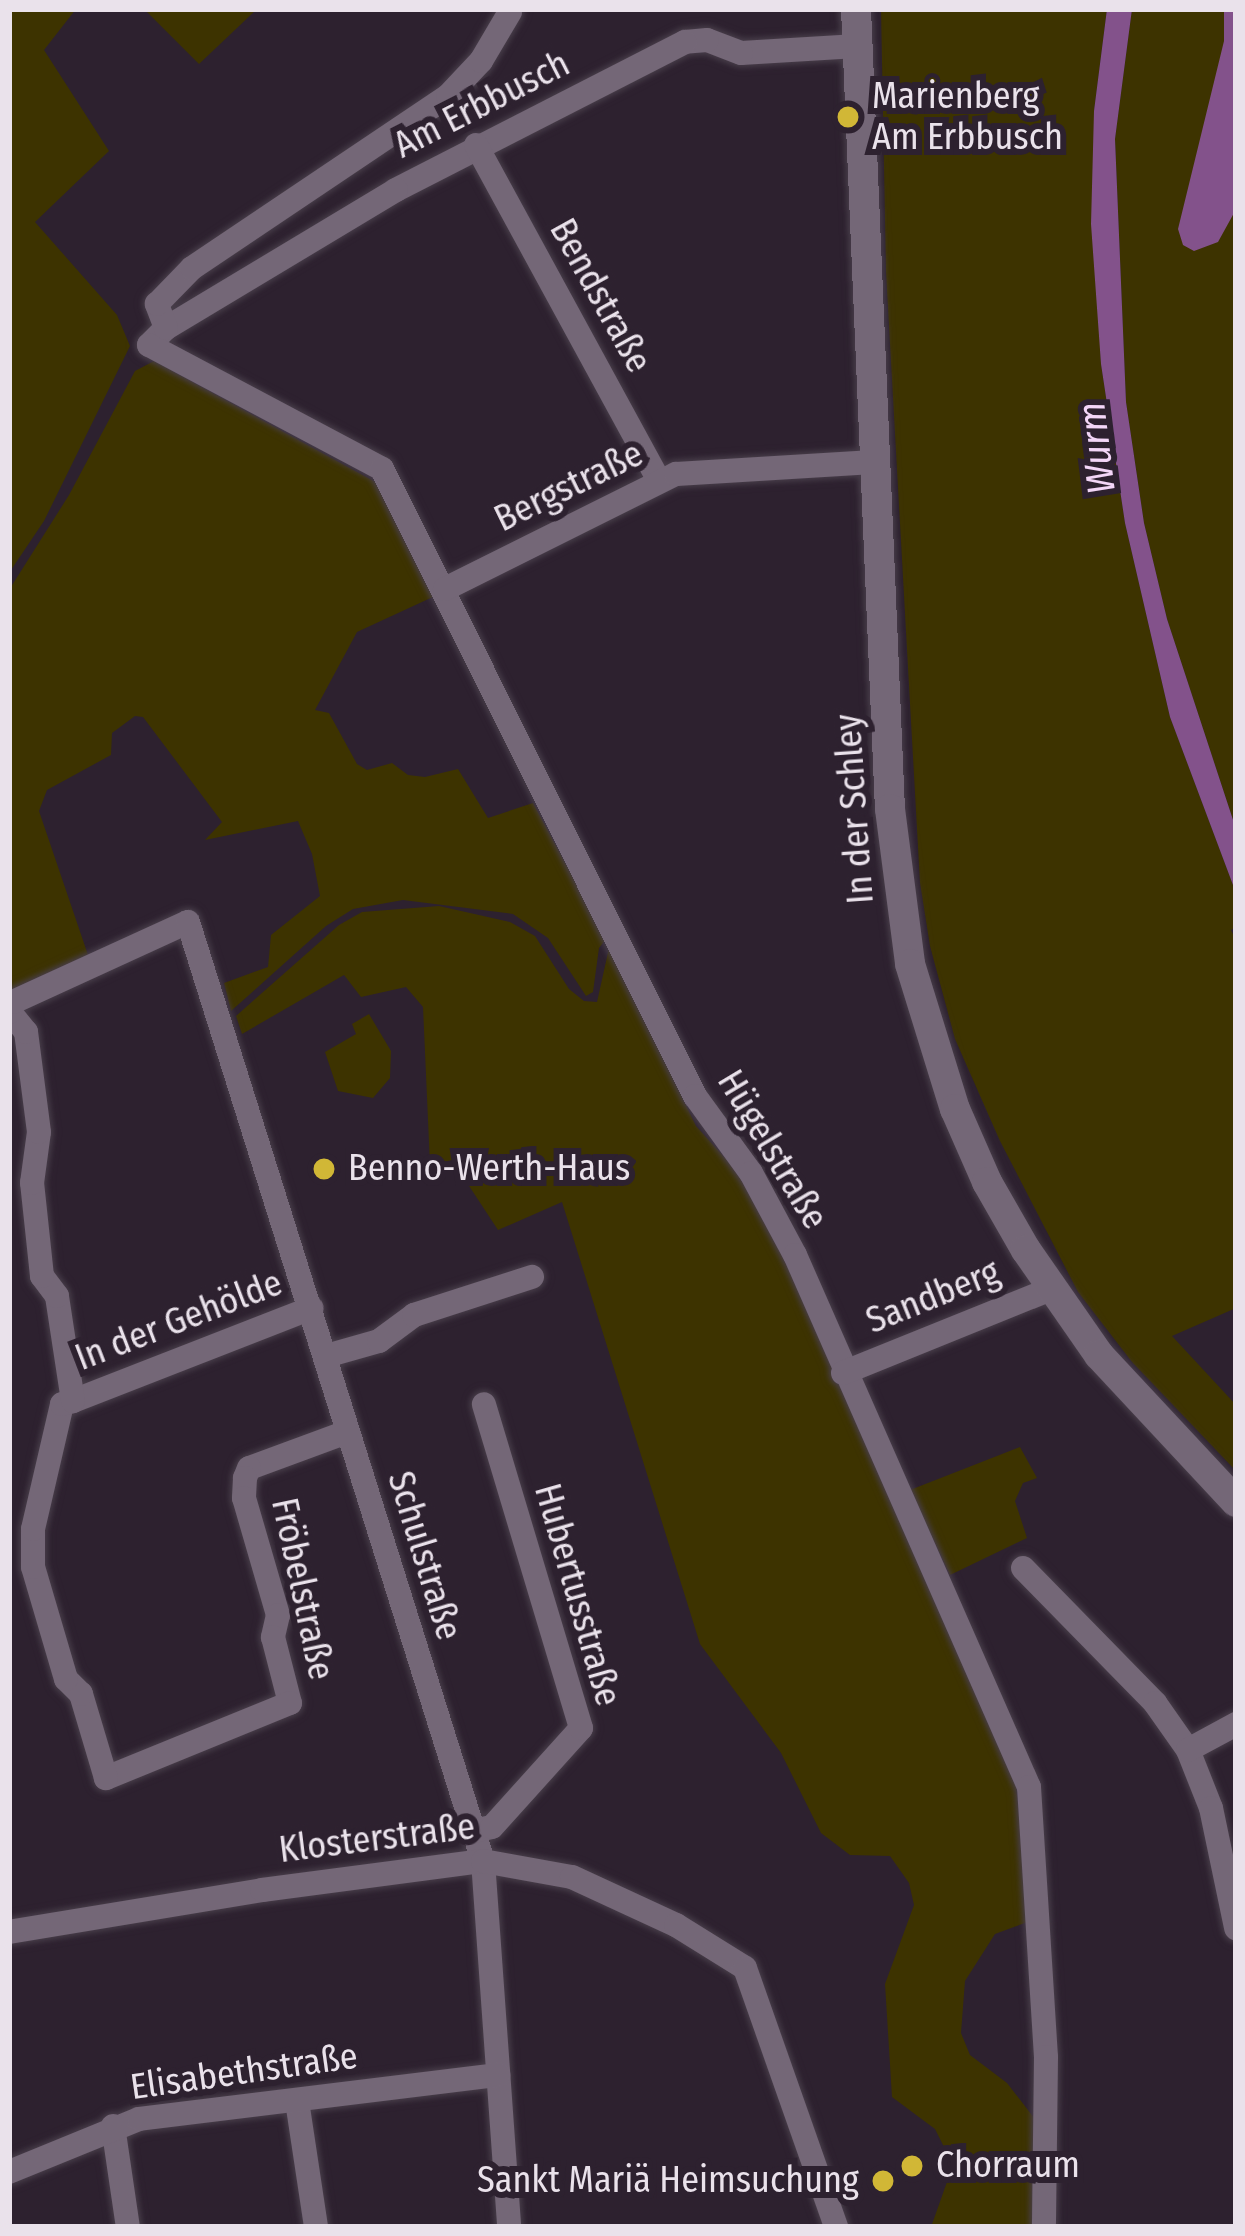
<!DOCTYPE html>
<html>
<head>
<meta charset="utf-8">
<style>
	body { margin:0 }
	#map { position:relative; width:1245px; height:2236px; overflow:hidden; background:#2d212f; font-family:"Fira Sans Condensed",sans-serif }
	div>[style] { position:absolute }
	[style*='--x'] { left:calc(var(--x)*1px); top:calc(var(--y)*1px); width:calc(var(--w)*1px); rotate:calc(var(--a)*1deg) }
	.green>* { inset:0; background:#3d3300 }
	.water>* { inset:0; background:#83528b }
	.roads { filter:drop-shadow(0 0 3px #483e4a) drop-shadow(0 0 3px #483e4a) }
	.street>* { height:24px; margin:-12px; padding:0 12px; transform-origin:12px; border-radius:12px; background:#746777 }
	.secondary>* { height:30px; margin:-15px; padding:0 15px; transform-origin:15px; border-radius:15px; background:#746777 }
	.dots>* { width:33px; height:33px; translate:-50% -50%; box-sizing:border-box; border:6px solid #2d212f; border-radius:50% }
	span { translate:-50% -50%; white-space:nowrap; text-align:center; line-height:1.15; -webkit-text-stroke:12px #2d212f; paint-order:stroke }
	.poi-label { font-size:36px; color:#eae2eb }
	.left { translate:0 -50%; text-align:left }
	.right { translate:-100% -50%; text-align:right }
	.street-label { font-size:36px; color:#eae2eb }
	.water-label { font-size:39px; color:#f3d6f7; font-style:italic }
	.frame { position:absolute; inset:0; border:12px solid #eae2eb; pointer-events:none }
</style>
</head>
<body>
<div id="map">
	<div class="green">
		<i style="clip-path:polygon(9px 9px,76px 9px,44px 50px,109px 151px,35px 222px,117px 315px,130px 346px,44px 521px,9px 573px)"></i>
		<i style="clip-path:polygon(144px 9px,257px 9px,199px 64px)"></i>
		<i style="clip-path:polygon(881px 9px,1107px 9px,1094px 111px,1101px 364px,1125px 523px,1170px 717px,1236px 893px,1236px 927px,1231px 930px,1236px 941px,1236px 1308px,1172px 1336px,1236px 1405px,1236px 1471px,1132px 1362px,1078px 1292px,1000px 1141px,955px 1039px,930px 946px,920px 883px,886px 272px)"></i>
		<i style="clip-path:polygon(1132px 9px,1236px 9px,1236px 829px,1167px 619px,1144px 523px,1126px 402px,1115px 139px)"></i>
		<i style="clip-path:polygon(154px 361px,379px 484px,435px 596px,357px 632px,315px 710px,329px 713px,357px 764px,367px 770px,392px 763px,408px 775px,425px 777px,458px 769px,488px 818px,533px 803px,606px 939px,599px 948px,593px 992px,586px 996px,548px 938px,513px 914px,403px 900px,353px 909px,326px 926px,231px 1011px,224px 983px,268px 967px,271px 935px,320px 896px,312px 854px,298px 821px,205px 840px,222px 822px,143px 717px,135px 716px,112px 733px,111px 755px,47px 790px,39px 811px,88px 955px,9px 993px,9px 590px,69px 495px,135px 371px)"></i>
		<i style="clip-path:polygon(439px 906px,510px 922px,535px 936px,569px 989px,584px 1001px,597px 1002px,609px 948px,696px 1126px,744px 1179px,803px 1298px,1015px 1776px,1030px 1921px,995px 1934px,965px 1981px,961px 2033px,970px 2055px,1007px 2083px,1038px 2123px,1034px 2227px,931px 2227px,953px 2165px,935px 2129px,892px 2097px,885px 1984px,914px 1905px,909px 1883px,890px 1856px,850px 1855px,821px 1833px,781px 1753px,700px 1644px,562px 1202px,498px 1230px,452px 1160px,430px 1165px,423px 1007px,406px 987px,361px 997px,344px 975px,242px 1034px,236px 1016px,339px 925px,362px 912px)"></i>
		<i style="clip-path:polygon(369px 1014px,391px 1051px,390px 1078px,373px 1098px,338px 1091px,325px 1052px,356px 1034px,352px 1024px)"></i>
		<i style="clip-path:polygon(1020px 1447px,1037px 1478px,1023px 1483px,1015px 1501px,1027px 1538px,950px 1575px,910px 1490px)"></i>
	</div>
	<div class="water">
		<i style="clip-path:polygon(1107px 9px,1132px 9px,1115px 139px,1126px 402px,1144px 523px,1167px 619px,1236px 829px,1236px 893px,1170px 717px,1125px 523px,1101px 364px,1091px 224px,1094px 111px)"></i>
		<i style="clip-path:polygon(1224px 9px,1236px 9px,1234px 213px,1218px 242px,1194px 251px,1183px 245px,1178px 229px,1224px 41px)"></i>
	</div>
	<div class="roads">
		<div class="street">
			<i style="--x:857;--y:46;--w:116;--a:176.5"></i>
			<i style="--x:741;--y:53;--w:36;--a:-159"></i>
			<i style="--x:707;--y:40;--w:22;--a:175"></i>
			<i style="--x:685;--y:42;--w:325;--a:152.9"></i>
			<i style="--x:396;--y:190;--w:268;--a:149"></i>
			<i style="--x:166;--y:328;--w:24;--a:135"></i>
			<i style="--x:149;--y:345;--w:264;--a:28"></i>
			<i style="--x:382;--y:469;--w:701;--a:63.47"></i>
			<i style="--x:695;--y:1096;--w:95;--a:54"></i>
			<i style="--x:751;--y:1173;--w:93;--a:61.8"></i>
			<i style="--x:795;--y:1255;--w:581;--a:66.26"></i>
			<i style="--x:1029;--y:1787;--w:271;--a:86.4"></i>
			<i style="--x:1046;--y:2057;--w:170;--a:90.7"></i>
			<i style="--x:476;--y:145;--w:383;--a:61.4"></i>
			<i style="--x:166;--y:328;--w:26;--a:-111"></i>
			<i style="--x:157;--y:304;--w:50;--a:-45.8"></i>
			<i style="--x:192;--y:268;--w:308;--a:-33.9"></i>
			<i style="--x:448;--y:96;--w:48;--a:-46.7"></i>
			<i style="--x:481;--y:61;--w:57;--a:-59.4"></i>
			<i style="--x:445;--y:589;--w:258;--a:-26.5"></i>
			<i style="--x:676;--y:474;--w:198;--a:-3.5"></i>
			<i style="--x:326;--y:1356;--w:55;--a:-15.8"></i>
			<i style="--x:379;--y:1341;--w:44;--a:-36.6"></i>
			<i style="--x:414;--y:1315;--w:124;--a:-17.9"></i>
			<i style="--x:843;--y:1373;--w:224;--a:-22"></i>
			<i style="--x:73;--y:1401;--w:256;--a:-21.3"></i>
			<i style="--x:347;--y:1432;--w:104;--a:159.8"></i>
			<i style="--x:249;--y:1468;--w:11;--a:112"></i>
			<i style="--x:245;--y:1478;--w:20;--a:93"></i>
			<i style="--x:244;--y:1498;--w:122;--a:73.8"></i>
			<i style="--x:278;--y:1615;--w:23;--a:103"></i>
			<i style="--x:273;--y:1637;--w:68;--a:75.6"></i>
			<i style="--x:290;--y:1703;--w:199;--a:157.8"></i>
			<i style="--x:106;--y:1778;--w:88;--a:-106.6"></i>
			<i style="--x:81;--y:1694;--w:21;--a:-135"></i>
			<i style="--x:66;--y:1679;--w:117;--a:-106.4"></i>
			<i style="--x:33;--y:1567;--w:38;--a:-90"></i>
			<i style="--x:33;--y:1529;--w:128;--a:-76.9"></i>
			<i style="--x:62;--y:1404;--w:11;--a:-15"></i>
			<i style="--x:73;--y:1401;--w:106;--a:-98.7"></i>
			<i style="--x:57;--y:1296;--w:25;--a:-127"></i>
			<i style="--x:42;--y:1276;--w:94;--a:-96.1"></i>
			<i style="--x:32;--y:1183;--w:51;--a:-82.2"></i>
			<i style="--x:39;--y:1132;--w:101;--a:-97.4"></i>
			<i style="--x:26;--y:1032;--w:26;--a:-129"></i>
			<i style="--x:10;--y:1012;--w:10;--a:-73"></i>
			<i style="--x:13;--y:1002;--w:192;--a:-24.6"></i>
			<i style="--x:188;--y:922;--w:984;--a:72.56"></i>
			<i style="--x:483;--y:1861;--w:367;--a:85.9"></i>
			<i style="--x:1023;--y:1568;--w:189;--a:45.6"></i>
			<i style="--x:1155;--y:1703;--w:57;--a:54.9"></i>
			<i style="--x:1188;--y:1750;--w:62;--a:68.4"></i>
			<i style="--x:1211;--y:1808;--w:123;--a:78.2"></i>
			<i style="--x:1188;--y:1750;--w:55;--a:-28.4"></i>
			<i style="--x:474;--y:1831;--w:18;--a:-13"></i>
			<i style="--x:492;--y:1827;--w:133;--a:-48"></i>
			<i style="--x:581;--y:1728;--w:338;--a:-106.7"></i>
			<i style="--x:9;--y:1932;--w:256;--a:-9.4"></i>
			<i style="--x:262;--y:1890;--w:223;--a:-7.5"></i>
			<i style="--x:483;--y:1861;--w:90;--a:10.2"></i>
			<i style="--x:572;--y:1877;--w:115;--a:24.8"></i>
			<i style="--x:676;--y:1925;--w:81;--a:31.9"></i>
			<i style="--x:745;--y:1968;--w:275;--a:70.6"></i>
			<i style="--x:297;--y:2101;--w:127;--a:81.4"></i>
			<i style="--x:113;--y:2126;--w:102;--a:81.6"></i>
			<i style="--x:9;--y:2172;--w:140;--a:-22.2"></i>
			<i style="--x:139;--y:2119;--w:362;--a:-7"></i>
		</div>
		<div class="secondary">
			<i style="--x:856;--y:9;--w:801;--a:87.57"></i>
			<i style="--x:890;--y:809;--w:156;--a:82.6"></i>
			<i style="--x:910;--y:964;--w:152;--a:72.8"></i>
			<i style="--x:955;--y:1109;--w:80;--a:66.3"></i>
			<i style="--x:987;--y:1182;--w:78;--a:60.2"></i>
			<i style="--x:1026;--y:1250;--w:128;--a:55.2"></i>
			<i style="--x:1099;--y:1355;--w:201;--a:47"></i>
		</div>
	</div>
	<div class="dots">
		<i style="left:848px;top:117px;background:#d1b736"></i>
		<i style="left:324px;top:1169px;background:#d1b736"></i>
		<i style="left:912px;top:2166px;background:#d1b736"></i>
		<i style="left:883px;top:2181px;background:#d1b736"></i>
	</div>
	<div class="poi-label">
		<span class="left" style="left:872px;top:117px">Marienberg<br>Am Erbbusch</span>
		<span class="left" style="left:348px;top:1169px">Benno-Werth-Haus</span>
		<span class="left" style="left:936px;top:2166px">Chorraum</span>
		<span class="right" style="left:859px;top:2181px">Sankt Mariä Heimsuchung</span>
	</div>
	<div class="street-label">
		<span style="left:482px;top:105px;rotate:-27deg">Am Erbbusch</span>
		<span style="left:600px;top:296px;rotate:61deg">Bendstraße</span>
		<span style="left:569px;top:487px;rotate:-26deg">Bergstraße</span>
		<span style="left:855px;top:809px;rotate:-94deg">In der Schley</span>
		<span style="left:772px;top:1150px;rotate:59deg">Hügelstraße</span>
		<span style="left:933px;top:1297px;rotate:-22deg">Sandberg</span>
		<span style="left:179px;top:1321px;rotate:-21deg">In der Gehölde</span>
		<span style="left:424px;top:1556px;rotate:73deg">Schulstraße</span>
		<span style="left:302px;top:1589px;rotate:78deg">Fröbelstraße</span>
		<span style="left:577px;top:1595px;rotate:74deg">Hubertusstraße</span>
		<span style="left:377px;top:1839px;rotate:-7deg">Klosterstraße</span>
		<span style="left:244px;top:2072px;rotate:-8deg">Elisabethstraße</span>
	</div>
	<div class="water-label">
		<span style="left:1097px;top:448px;rotate:-97deg">Wurm</span>
	</div>
	<div class="frame"></div>
</div>
</body>
</html>
